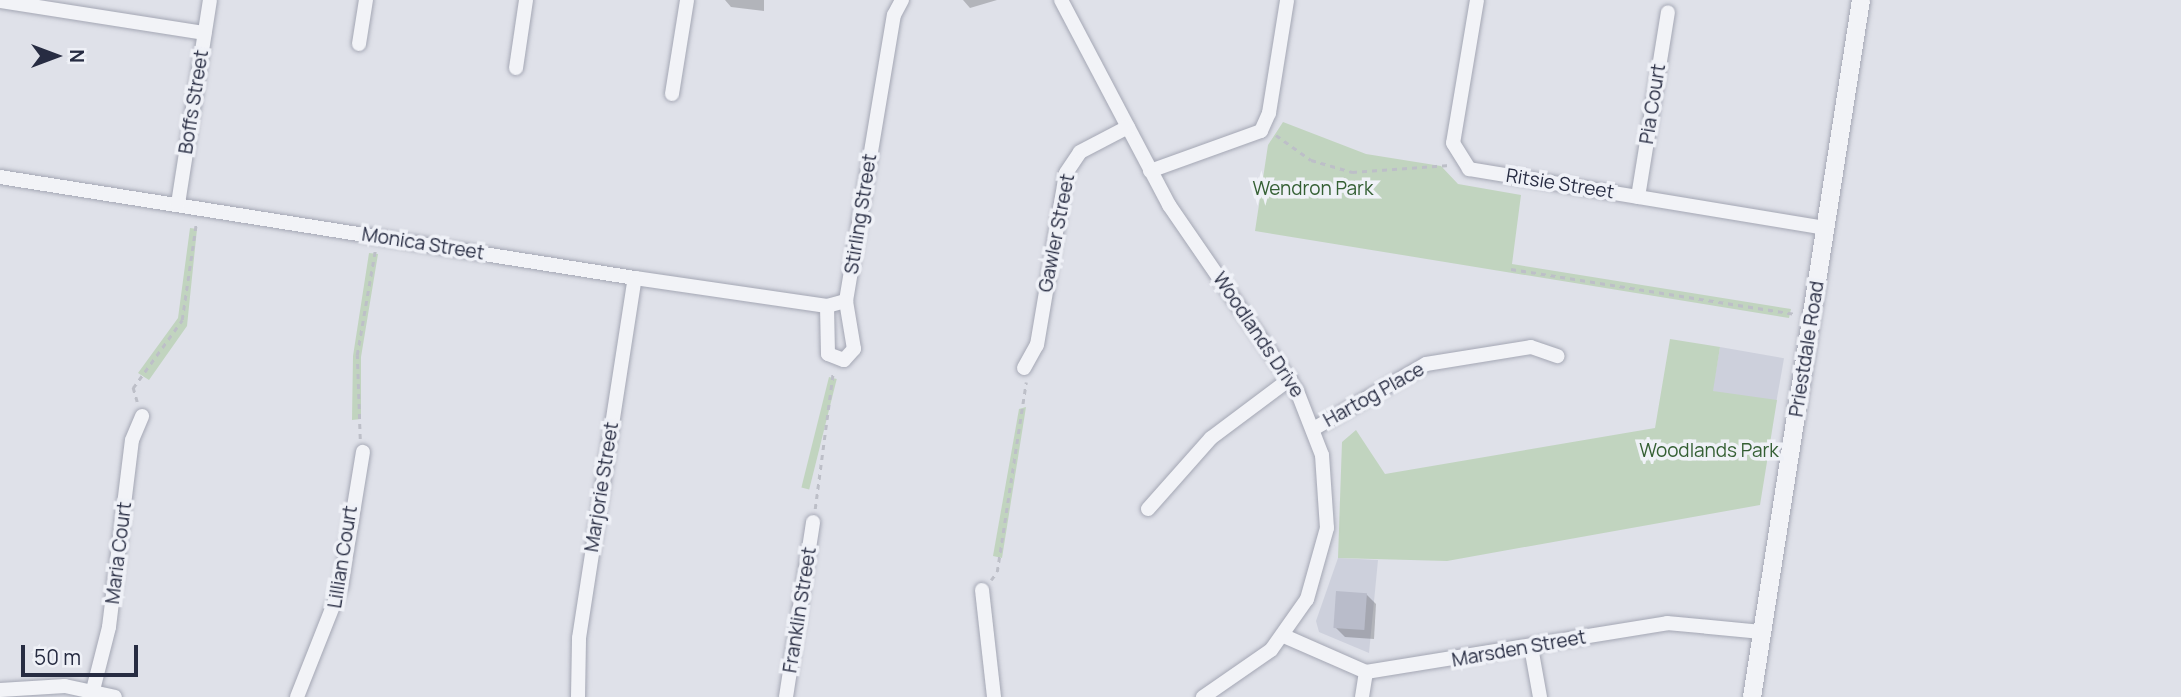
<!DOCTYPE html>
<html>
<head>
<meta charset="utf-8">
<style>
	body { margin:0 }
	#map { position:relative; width:2181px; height:697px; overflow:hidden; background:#dfe1e9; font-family:Manrope,sans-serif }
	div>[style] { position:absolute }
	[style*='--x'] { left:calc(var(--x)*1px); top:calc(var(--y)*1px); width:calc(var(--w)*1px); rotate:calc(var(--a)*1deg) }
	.built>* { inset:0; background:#cdd0dc; transform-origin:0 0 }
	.green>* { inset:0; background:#c1d4bf; transform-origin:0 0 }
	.shadow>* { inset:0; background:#0003 }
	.building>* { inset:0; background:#b9bcca; transform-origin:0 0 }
	.path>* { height:2.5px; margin-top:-1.25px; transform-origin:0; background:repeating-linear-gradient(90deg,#bdbfc8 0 5px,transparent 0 10px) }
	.roads { filter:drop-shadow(0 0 2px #a4a7b4) drop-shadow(0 0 2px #a4a7b4) }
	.minor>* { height:14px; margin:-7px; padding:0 7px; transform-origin:7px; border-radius:7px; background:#f2f3f7 }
	.tertiary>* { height:18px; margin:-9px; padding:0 9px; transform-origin:9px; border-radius:9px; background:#f2f3f7 }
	span { translate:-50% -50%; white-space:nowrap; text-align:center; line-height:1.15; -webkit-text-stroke:7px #eff1f7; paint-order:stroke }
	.street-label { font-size:19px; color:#272c42 }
	.park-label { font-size:19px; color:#345f33 }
	.north { position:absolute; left:21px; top:21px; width:70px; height:70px; -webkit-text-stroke:5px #eff1f7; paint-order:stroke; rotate:90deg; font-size:19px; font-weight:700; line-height:28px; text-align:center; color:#272c42 }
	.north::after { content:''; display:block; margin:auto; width:24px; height:32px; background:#272c42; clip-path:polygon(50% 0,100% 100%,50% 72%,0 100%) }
	.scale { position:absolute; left:21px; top:645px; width:117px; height:32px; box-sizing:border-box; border:4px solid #272c42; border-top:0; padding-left:9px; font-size:21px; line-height:24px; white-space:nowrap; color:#272c42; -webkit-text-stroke:5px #eff1f7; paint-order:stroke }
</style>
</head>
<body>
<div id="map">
	<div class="built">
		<i style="left:1720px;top:347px;width:65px;height:45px;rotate:10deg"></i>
		<i style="clip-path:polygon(1338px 558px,1378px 560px,1369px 653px,1319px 632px,1316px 621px)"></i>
	</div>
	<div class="green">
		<i style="clip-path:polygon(1283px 122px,1366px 154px,1441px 166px,1458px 184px,1521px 195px,1512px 264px,1791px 309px,1789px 318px,1255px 231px,1268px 145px)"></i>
		<i style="clip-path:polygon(190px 228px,197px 229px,187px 326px,149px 380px,138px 373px,178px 318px)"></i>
		<i style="clip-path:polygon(369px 253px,378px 254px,361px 357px,361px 419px,352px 420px,353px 356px)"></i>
		<i style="clip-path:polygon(1670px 339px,1720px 347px,1713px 391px,1777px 400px,1760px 505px,1447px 561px,1338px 558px,1342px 442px,1356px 430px,1385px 474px,1655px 428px)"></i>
		<i style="left:829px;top:377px;width:8px;height:114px;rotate:14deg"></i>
		<i style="clip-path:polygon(1026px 407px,1002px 558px,993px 556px,1019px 409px)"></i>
	</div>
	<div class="shadow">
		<i style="clip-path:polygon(725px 0,764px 0,764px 11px,731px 7px)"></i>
		<i style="clip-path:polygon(963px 0,997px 0,970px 8px)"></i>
		<i style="clip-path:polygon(1366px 594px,1376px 604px,1374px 639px,1345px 637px,1335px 627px)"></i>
	</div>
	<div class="building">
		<i style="left:1336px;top:591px;width:31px;height:37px;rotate:4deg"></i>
	</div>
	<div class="path">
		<i style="--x:1276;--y:135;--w:43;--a:35.5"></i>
		<i style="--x:1311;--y:160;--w:43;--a:16.3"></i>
		<i style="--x:1352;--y:172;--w:98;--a:-4.1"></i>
		<i style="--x:1511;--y:269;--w:288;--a:9"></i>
		<i style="--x:137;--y:402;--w:15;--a:-106"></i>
		<i style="--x:133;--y:388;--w:84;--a:-54.2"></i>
		<i style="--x:182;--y:320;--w:97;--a:-81.7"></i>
		<i style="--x:360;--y:439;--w:84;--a:-92"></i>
		<i style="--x:357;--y:355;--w:106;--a:-80.2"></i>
		<i style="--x:815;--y:509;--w:137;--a:-82.5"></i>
		<i style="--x:991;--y:580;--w:10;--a:-53"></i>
		<i style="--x:997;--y:572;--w:192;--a:-81.3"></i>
	</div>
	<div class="roads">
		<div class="minor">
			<i style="--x:1061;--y:0;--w:232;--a:62.2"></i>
			<i style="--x:1169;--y:205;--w:226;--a:55.5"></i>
			<i style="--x:1297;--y:391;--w:69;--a:68.7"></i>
			<i style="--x:1322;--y:455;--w:73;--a:86.1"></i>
			<i style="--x:1327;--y:528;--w:74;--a:105.7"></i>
			<i style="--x:1307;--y:599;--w:62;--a:125.2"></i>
			<i style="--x:1271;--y:650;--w:83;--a:145.3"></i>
			<i style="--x:1477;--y:0;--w:145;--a:99.5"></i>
			<i style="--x:1453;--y:143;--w:31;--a:58"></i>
			<i style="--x:1469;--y:169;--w:361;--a:9.4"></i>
			<i style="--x:0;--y:1;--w:207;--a:8.9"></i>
			<i style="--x:359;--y:44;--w:45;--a:-81"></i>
			<i style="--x:516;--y:68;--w:69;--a:-81.6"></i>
			<i style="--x:672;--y:94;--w:95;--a:-80.9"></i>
			<i style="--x:1150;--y:171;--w:118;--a:-19.8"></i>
			<i style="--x:1261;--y:131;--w:20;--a:-66"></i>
			<i style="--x:1269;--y:113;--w:114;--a:-80.9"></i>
			<i style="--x:0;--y:177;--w:643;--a:9.04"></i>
			<i style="--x:635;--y:278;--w:194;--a:8.3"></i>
			<i style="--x:827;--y:306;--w:20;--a:-15"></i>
			<i style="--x:1638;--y:197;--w:187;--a:-80.8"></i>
			<i style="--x:178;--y:204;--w:206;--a:-81.1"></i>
			<i style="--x:827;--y:306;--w:48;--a:88.8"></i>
			<i style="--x:828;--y:354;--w:17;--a:21"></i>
			<i style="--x:844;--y:360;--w:15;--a:-48"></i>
			<i style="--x:854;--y:349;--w:49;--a:-99.5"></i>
			<i style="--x:846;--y:301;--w:290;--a:-80.5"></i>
			<i style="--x:894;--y:15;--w:17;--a:-62"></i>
			<i style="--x:1024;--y:368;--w:26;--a:-61"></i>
			<i style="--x:1037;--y:345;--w:174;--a:-80.4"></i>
			<i style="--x:1066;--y:173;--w:25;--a:-56"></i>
			<i style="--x:1080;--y:152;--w:54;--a:-27.5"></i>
			<i style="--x:1315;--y:428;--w:128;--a:-30"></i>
			<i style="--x:1426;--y:364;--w:106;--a:-9.2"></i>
			<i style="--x:1531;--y:347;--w:28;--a:19"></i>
			<i style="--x:1148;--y:509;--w:95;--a:-48.4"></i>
			<i style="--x:1211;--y:438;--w:99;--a:-36.8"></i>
			<i style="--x:982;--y:590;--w:108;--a:83.6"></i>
			<i style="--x:1284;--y:636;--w:90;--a:23.7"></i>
			<i style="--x:1366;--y:672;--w:305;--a:-9.2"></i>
			<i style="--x:1667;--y:623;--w:95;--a:5.4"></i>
			<i style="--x:1531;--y:647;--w:51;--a:79.8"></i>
			<i style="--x:0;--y:690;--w:65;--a:-3.5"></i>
			<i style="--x:65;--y:686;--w:51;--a:12.4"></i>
			<i style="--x:93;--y:690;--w:65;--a:-75.7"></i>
			<i style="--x:109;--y:627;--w:188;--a:-83"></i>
			<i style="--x:132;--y:440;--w:26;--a:-67"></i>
			<i style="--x:297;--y:697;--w:119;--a:-68.4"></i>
			<i style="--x:341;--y:586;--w:136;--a:-80.7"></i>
			<i style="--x:578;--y:697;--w:59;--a:-89"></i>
			<i style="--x:579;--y:638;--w:364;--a:-81.2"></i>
			<i style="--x:786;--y:697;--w:177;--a:-81.2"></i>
			<i style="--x:1362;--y:697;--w:25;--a:-81"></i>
		</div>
		<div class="tertiary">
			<i style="--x:1752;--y:697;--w:705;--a:-81.11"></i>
		</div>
	</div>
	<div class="street-label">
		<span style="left:194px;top:102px;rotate:-81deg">Boffs Street</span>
		<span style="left:1653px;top:104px;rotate:-81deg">Pia Court</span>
		<span style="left:1560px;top:184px;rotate:9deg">Ritsie Street</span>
		<span style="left:861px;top:214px;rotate:-81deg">Stirling Street</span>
		<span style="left:1057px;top:233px;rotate:-79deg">Gawler Street</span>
		<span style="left:423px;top:244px;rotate:9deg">Monica Street</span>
		<span style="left:1258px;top:335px;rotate:56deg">Woodlands Drive</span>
		<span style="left:1807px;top:349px;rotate:-81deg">Priestdale Road</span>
		<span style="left:1374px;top:395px;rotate:-29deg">Hartog Place</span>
		<span style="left:602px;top:487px;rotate:-81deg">Marjorie Street</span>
		<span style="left:119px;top:553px;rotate:-83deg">Maria Court</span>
		<span style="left:343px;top:557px;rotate:-81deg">Lillian Court</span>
		<span style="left:800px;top:610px;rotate:-81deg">Franklin Street</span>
		<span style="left:1519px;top:649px;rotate:-10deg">Marsden Street</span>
	</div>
	<div class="park-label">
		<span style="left:1313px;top:189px">Wendron Park</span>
		<span style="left:1709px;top:451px">Woodlands Park</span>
	</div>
	<div class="north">N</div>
	<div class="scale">50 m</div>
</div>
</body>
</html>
